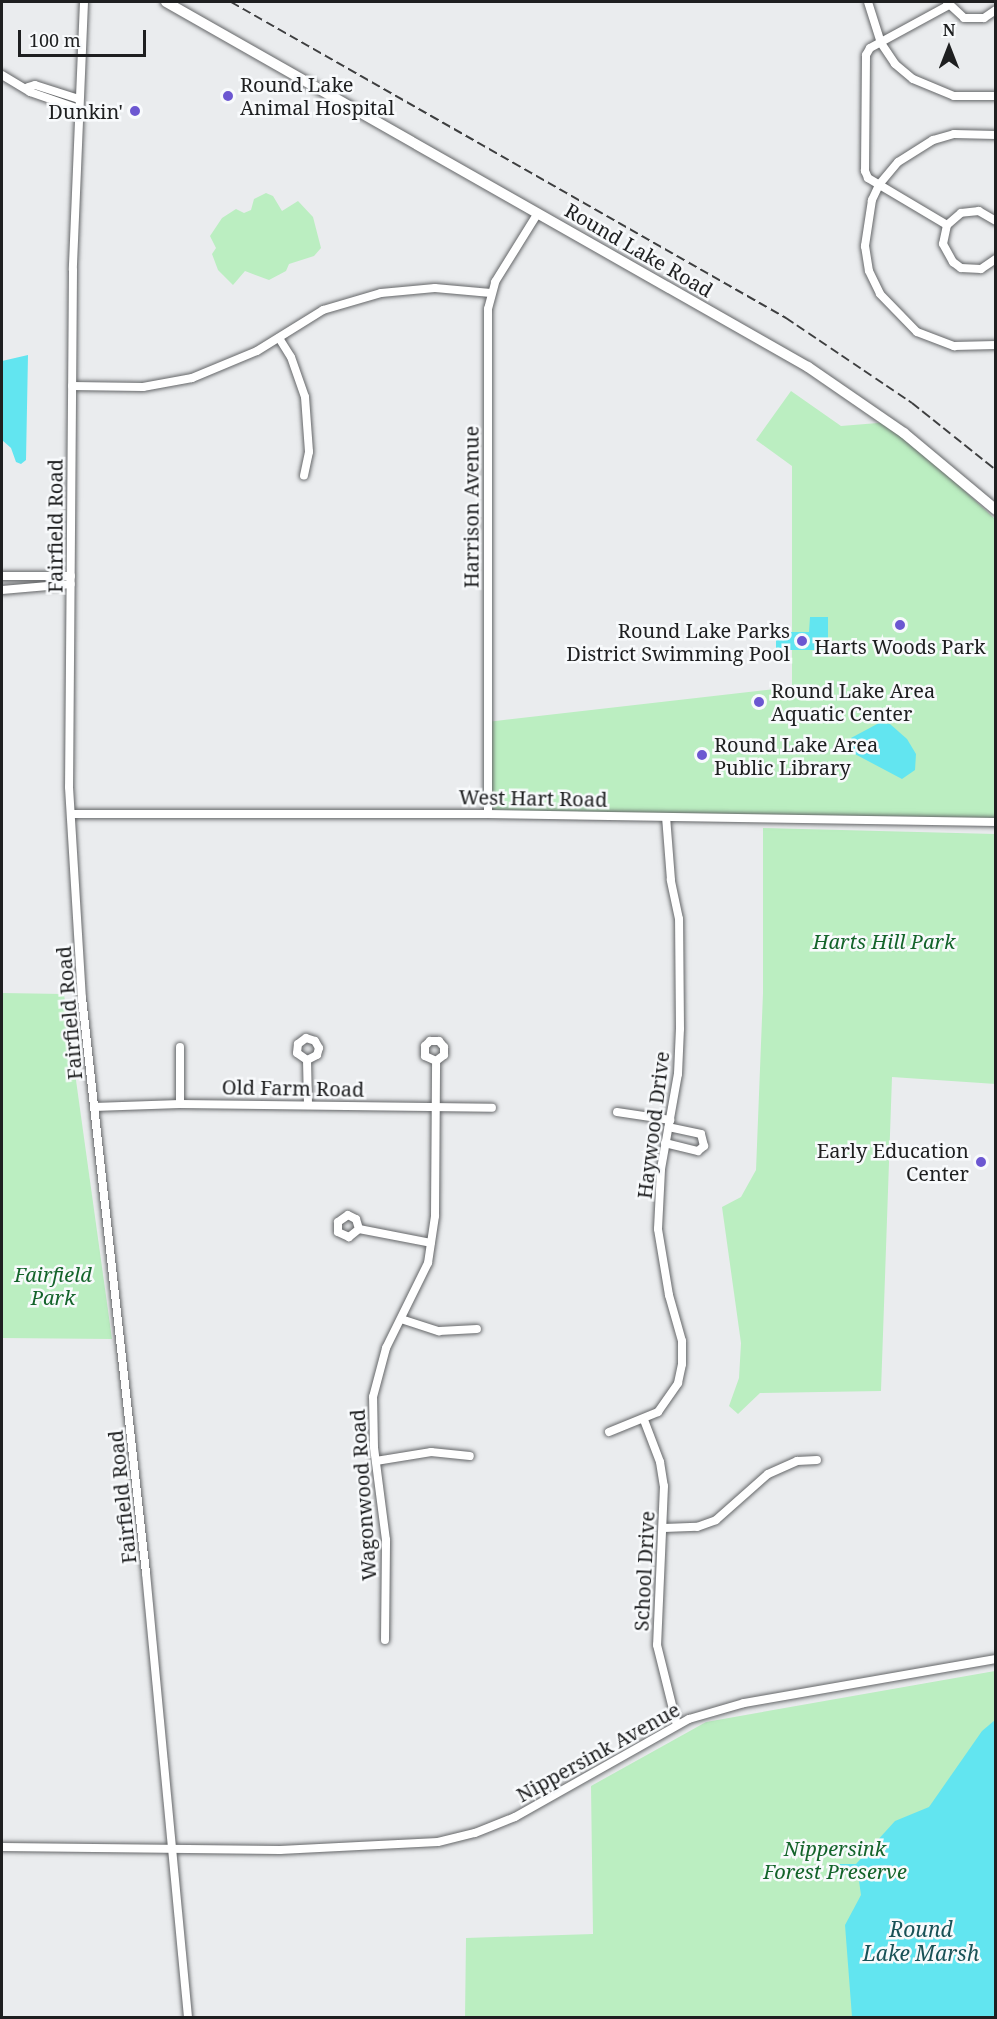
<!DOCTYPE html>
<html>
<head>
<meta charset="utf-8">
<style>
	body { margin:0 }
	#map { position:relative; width:997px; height:2019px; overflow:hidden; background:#eaecee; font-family:"Noto Serif",serif }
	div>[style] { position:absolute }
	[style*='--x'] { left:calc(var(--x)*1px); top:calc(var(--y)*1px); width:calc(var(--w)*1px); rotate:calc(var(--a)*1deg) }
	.green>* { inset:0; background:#bbeec1 }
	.water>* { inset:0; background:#62e5f0 }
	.roads { filter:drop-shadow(0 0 2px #646668) drop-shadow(0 0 2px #646668) }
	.minor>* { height:8px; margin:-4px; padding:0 4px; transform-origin:4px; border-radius:4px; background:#fff }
	.major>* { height:10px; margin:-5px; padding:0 5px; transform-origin:5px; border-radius:5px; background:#fff }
	.rail>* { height:2px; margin-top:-1px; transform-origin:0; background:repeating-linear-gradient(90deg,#3d3e3f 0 9px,transparent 0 13.5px) }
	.dots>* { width:16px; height:16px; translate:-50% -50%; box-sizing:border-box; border:3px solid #f8fafc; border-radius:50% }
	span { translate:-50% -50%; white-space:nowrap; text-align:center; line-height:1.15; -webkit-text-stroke:5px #f8fafc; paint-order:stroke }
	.poi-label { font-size:20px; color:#1e1f20 }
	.left { translate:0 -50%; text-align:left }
	.right { translate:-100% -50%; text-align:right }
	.street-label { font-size:20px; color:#1e1f20 }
	.park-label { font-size:20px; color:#13632a; font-style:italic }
	.water-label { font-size:21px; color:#195257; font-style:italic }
	.frame { position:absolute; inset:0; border:3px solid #1e1f20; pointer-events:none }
	.north { position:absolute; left:919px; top:18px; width:60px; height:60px; -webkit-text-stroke:4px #f8fafc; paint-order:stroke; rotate:0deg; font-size:16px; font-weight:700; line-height:24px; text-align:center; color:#1e1f20 }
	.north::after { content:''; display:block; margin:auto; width:21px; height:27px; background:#1e1f20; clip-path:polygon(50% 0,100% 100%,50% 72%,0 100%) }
	.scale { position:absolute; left:18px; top:30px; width:128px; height:27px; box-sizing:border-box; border:3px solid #1e1f20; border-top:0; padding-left:8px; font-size:18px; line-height:21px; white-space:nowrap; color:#1e1f20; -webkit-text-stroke:4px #f8fafc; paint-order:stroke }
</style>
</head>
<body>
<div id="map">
	<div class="green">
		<i style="clip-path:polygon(266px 193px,273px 196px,282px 211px,298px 201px,313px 217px,321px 248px,314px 256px,289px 264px,286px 271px,269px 280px,245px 271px,233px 285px,218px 270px,212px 254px,216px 248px,210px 236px,222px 218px,236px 209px,244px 213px,251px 210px,254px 199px)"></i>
		<i style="clip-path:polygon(791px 391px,841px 426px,890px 422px,995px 519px,995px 823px,488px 814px,487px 722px,792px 687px,792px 466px,756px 440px)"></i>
		<i style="clip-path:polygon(763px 828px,995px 834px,996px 1084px,892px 1077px,881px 1391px,760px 1393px,738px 1414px,729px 1406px,739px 1378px,741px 1343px,722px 1207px,741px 1197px,756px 1170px,763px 993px)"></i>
		<i style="clip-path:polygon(2px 993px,64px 994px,112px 1339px,2px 1338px)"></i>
		<i style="clip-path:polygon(995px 1671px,995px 2017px,465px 2018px,466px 1938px,593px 1934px,591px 1786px,706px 1722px)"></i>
	</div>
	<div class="water">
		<i style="clip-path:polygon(28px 355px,26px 460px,21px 464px,16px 462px,11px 448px,2px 440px,2px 361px)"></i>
		<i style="clip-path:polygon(810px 617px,828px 617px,828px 650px,776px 650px,776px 632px,809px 632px)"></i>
		<i style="clip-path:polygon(879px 723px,890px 724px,907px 739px,916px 754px,915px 770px,902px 779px,851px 752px,851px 738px)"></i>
		<i style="clip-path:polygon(995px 1720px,995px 2017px,852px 2017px,845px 1925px,861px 1895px,859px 1881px,836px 1864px,856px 1864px,895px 1821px,929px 1807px,982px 1731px)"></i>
	</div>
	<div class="roads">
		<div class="minor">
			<i style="--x:84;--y:2;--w:268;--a:92.4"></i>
			<i style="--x:73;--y:270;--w:517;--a:90.44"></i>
			<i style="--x:69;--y:787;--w:211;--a:86.5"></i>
			<i style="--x:82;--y:998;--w:579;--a:83.65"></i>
			<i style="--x:146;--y:1573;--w:447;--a:84.6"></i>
			<i style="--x:868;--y:2;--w:43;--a:72.4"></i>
			<i style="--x:881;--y:43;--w:25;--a:56"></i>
			<i style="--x:895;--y:64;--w:23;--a:40"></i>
			<i style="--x:913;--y:79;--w:44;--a:22.5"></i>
			<i style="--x:954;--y:96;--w:42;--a:0"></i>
			<i style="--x:947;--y:2;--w:23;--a:43"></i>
			<i style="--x:964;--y:18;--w:20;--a:0"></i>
			<i style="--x:984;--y:18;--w:14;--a:-34"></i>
			<i style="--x:2;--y:75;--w:33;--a:31"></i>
			<i style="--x:30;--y:92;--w:52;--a:19.1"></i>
			<i style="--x:28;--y:87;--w:7;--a:-16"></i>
			<i style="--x:35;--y:85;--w:46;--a:17.7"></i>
			<i style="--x:996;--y:135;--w:42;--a:-178.6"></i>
			<i style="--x:954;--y:134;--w:22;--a:164"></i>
			<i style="--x:933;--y:140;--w:41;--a:147.8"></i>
			<i style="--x:898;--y:162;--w:30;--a:130"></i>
			<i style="--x:879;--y:185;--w:17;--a:115"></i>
			<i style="--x:872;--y:200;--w:47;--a:98.7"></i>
			<i style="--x:865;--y:246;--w:25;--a:81"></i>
			<i style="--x:869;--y:271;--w:25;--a:64"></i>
			<i style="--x:880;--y:294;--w:53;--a:45.8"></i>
			<i style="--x:917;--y:332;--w:40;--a:21"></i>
			<i style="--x:954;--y:346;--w:42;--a:-1.4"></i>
			<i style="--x:996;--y:221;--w:20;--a:-150"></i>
			<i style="--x:979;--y:211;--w:18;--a:174"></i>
			<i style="--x:961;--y:213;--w:18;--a:139"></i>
			<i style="--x:947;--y:225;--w:19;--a:102"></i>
			<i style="--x:943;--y:244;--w:21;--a:61"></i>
			<i style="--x:953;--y:262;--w:10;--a:37"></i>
			<i style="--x:961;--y:268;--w:20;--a:3"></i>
			<i style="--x:981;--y:269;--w:18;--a:-34"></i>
			<i style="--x:947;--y:225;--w:92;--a:-149.3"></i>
			<i style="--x:868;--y:178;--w:8;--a:-113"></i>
			<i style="--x:865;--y:171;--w:116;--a:-89.5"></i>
			<i style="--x:866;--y:55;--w:8;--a:-60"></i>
			<i style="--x:870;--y:48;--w:90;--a:-28.6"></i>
			<i style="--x:279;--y:338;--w:22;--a:58"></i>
			<i style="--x:291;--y:357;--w:42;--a:70.7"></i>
			<i style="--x:305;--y:397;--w:55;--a:85.8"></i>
			<i style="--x:309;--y:452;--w:24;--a:102"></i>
			<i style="--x:72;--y:386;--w:71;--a:0.8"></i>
			<i style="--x:143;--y:387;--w:50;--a:-10.4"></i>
			<i style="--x:192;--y:378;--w:70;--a:-22.6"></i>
			<i style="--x:257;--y:351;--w:78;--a:-31.8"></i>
			<i style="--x:323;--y:310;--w:60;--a:-16.3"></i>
			<i style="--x:381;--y:293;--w:54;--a:-5.3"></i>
			<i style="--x:435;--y:288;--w:56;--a:5.1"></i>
			<i style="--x:2;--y:576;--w:69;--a:0"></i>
			<i style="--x:2;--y:590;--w:69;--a:-5"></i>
			<i style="--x:71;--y:814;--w:417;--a:0"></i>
			<i style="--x:488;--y:814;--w:508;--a:0.9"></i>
			<i style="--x:488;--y:814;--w:505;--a:-90"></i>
			<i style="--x:488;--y:309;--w:28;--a:-75"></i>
			<i style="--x:495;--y:282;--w:81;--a:-58.1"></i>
			<i style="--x:307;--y:1060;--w:12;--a:-145"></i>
			<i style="--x:297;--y:1053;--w:9;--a:-84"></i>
			<i style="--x:298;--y:1044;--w:10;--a:-37"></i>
			<i style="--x:306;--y:1038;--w:9;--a:18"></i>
			<i style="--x:315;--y:1041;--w:8;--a:60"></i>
			<i style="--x:319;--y:1048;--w:7;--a:106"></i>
			<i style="--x:317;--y:1055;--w:11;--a:153"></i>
			<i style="--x:307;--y:1060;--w:45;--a:88.7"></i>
			<i style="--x:180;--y:1104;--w:57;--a:-90"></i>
			<i style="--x:94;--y:1107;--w:86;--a:-2"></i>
			<i style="--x:180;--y:1104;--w:312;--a:0.7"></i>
			<i style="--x:617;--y:1112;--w:54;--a:8.6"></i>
			<i style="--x:665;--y:1143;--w:34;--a:14"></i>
			<i style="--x:698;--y:1151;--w:8;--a:-40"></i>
			<i style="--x:704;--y:1146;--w:12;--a:-104"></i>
			<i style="--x:701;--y:1134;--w:33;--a:-168"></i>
			<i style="--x:359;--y:1229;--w:13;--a:141"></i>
			<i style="--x:349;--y:1237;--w:12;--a:-156"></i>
			<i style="--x:338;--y:1232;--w:10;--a:-90"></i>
			<i style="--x:338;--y:1222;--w:12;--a:-35"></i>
			<i style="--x:348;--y:1215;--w:9;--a:27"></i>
			<i style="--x:356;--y:1219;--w:10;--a:73"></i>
			<i style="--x:359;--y:1229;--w:73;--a:11"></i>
			<i style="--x:401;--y:1319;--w:40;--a:18"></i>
			<i style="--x:439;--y:1331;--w:38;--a:-3"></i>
			<i style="--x:644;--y:1420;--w:45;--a:69.1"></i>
			<i style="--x:660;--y:1462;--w:24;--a:81"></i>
			<i style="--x:664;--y:1486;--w:159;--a:92.5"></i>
			<i style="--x:657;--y:1645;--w:82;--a:76"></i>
			<i style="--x:609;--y:1432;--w:53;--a:-22.2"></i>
			<i style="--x:658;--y:1412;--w:35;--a:-55"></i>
			<i style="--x:678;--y:1383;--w:19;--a:-78"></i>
			<i style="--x:682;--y:1364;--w:23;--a:-90"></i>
			<i style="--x:682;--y:1341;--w:48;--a:-105.8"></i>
			<i style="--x:669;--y:1295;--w:67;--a:-99.5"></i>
			<i style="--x:658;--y:1229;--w:60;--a:-87.1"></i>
			<i style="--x:661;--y:1169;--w:97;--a:-79.9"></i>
			<i style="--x:678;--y:1074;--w:45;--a:-87.5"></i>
			<i style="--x:680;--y:1029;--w:110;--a:-90.5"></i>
			<i style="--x:679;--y:919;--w:40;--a:-102"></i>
			<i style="--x:671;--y:880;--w:63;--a:-94.5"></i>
			<i style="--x:376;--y:1461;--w:56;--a:-9.3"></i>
			<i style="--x:431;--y:1452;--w:39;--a:6"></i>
			<i style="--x:664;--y:1528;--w:33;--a:-2"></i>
			<i style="--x:697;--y:1527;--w:20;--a:-20"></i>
			<i style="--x:716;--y:1520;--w:69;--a:-41.5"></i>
			<i style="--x:768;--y:1474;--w:32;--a:-24"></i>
			<i style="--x:797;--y:1461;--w:20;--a:-3"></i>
			<i style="--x:385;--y:1640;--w:100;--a:-89.4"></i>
			<i style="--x:386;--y:1540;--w:94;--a:-97.4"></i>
			<i style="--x:374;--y:1447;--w:50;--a:-91.1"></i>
			<i style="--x:373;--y:1397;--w:51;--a:-75.1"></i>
			<i style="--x:386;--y:1348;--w:95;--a:-63.7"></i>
			<i style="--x:428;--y:1263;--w:48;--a:-81.5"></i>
			<i style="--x:435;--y:1216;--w:155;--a:-89.6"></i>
			<i style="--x:436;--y:1061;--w:10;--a:-37"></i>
			<i style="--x:444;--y:1055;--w:8;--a:-90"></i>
			<i style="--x:444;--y:1047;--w:8;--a:-130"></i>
			<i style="--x:439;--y:1041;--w:9;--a:180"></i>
			<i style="--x:430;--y:1041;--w:7;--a:135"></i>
			<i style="--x:425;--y:1046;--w:10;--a:90"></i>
			<i style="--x:425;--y:1056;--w:12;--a:24"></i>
			<i style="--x:2;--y:1847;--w:278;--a:0.6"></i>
			<i style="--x:280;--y:1850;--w:158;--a:-2.9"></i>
			<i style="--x:438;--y:1842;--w:38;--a:-14"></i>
			<i style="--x:475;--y:1833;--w:43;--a:-21.8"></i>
			<i style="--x:515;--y:1817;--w:200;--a:-29.4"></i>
			<i style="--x:689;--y:1719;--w:57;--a:-16.2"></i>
			<i style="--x:744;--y:1703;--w:256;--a:-9.9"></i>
		</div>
		<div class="major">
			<i style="--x:166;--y:2;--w:739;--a:29.62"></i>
			<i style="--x:808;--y:367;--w:116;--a:34.5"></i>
			<i style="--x:904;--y:433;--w:120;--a:39.9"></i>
		</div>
	</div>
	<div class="rail">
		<i style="--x:231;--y:2;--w:639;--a:29.66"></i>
		<i style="--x:786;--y:318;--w:152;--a:34"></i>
		<i style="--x:912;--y:403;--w:107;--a:38.6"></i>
	</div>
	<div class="dots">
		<i style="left:228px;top:96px;background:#6c57d1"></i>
		<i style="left:135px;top:111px;background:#6c57d1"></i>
		<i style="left:900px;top:625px;background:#6c57d1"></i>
		<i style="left:802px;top:641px;background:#6c57d1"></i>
		<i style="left:759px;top:702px;background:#6c57d1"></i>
		<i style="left:702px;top:755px;background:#6c57d1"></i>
		<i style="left:981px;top:1162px;background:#6c57d1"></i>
	</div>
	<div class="poi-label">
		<span class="left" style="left:240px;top:96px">Round Lake<br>Animal Hospital</span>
		<span class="right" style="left:123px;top:111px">Dunkin'</span>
		<span class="right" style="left:790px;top:642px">Round Lake Parks<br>District Swimming Pool</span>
		<span style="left:900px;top:646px">Harts Woods Park</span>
		<span class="left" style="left:771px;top:702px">Round Lake Area<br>Aquatic Center</span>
		<span class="left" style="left:714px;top:756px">Round Lake Area<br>Public Library</span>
		<span class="right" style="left:969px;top:1162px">Early Education<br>Center</span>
	</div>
	<div class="street-label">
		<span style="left:639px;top:250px;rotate:30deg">Round Lake Road</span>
		<span style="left:471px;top:507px;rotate:-90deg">Harrison Avenue</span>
		<span style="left:55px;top:526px;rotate:-90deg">Fairfield Road</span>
		<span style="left:533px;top:798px;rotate:1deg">West Hart Road</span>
		<span style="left:69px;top:1013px;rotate:-95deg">Fairfield Road</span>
		<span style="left:293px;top:1088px;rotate:1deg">Old Farm Road</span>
		<span style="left:653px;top:1125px;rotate:-83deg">Haywood Drive</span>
		<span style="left:363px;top:1495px;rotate:-94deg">Wagonwood Road</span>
		<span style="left:122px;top:1497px;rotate:-96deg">Fairfield Road</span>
		<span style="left:644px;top:1571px;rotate:-87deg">School Drive</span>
		<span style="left:598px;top:1752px;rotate:-29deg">Nippersink Avenue</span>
	</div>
	<div class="park-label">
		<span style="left:884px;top:941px">Harts Hill Park</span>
		<span style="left:53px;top:1286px">Fairfield<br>Park</span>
		<span style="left:835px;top:1860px">Nippersink<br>Forest Preserve</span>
	</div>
	<div class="water-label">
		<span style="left:921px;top:1941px">Round<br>Lake Marsh</span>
	</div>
	<div class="frame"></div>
	<div class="north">N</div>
	<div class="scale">100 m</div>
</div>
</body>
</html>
